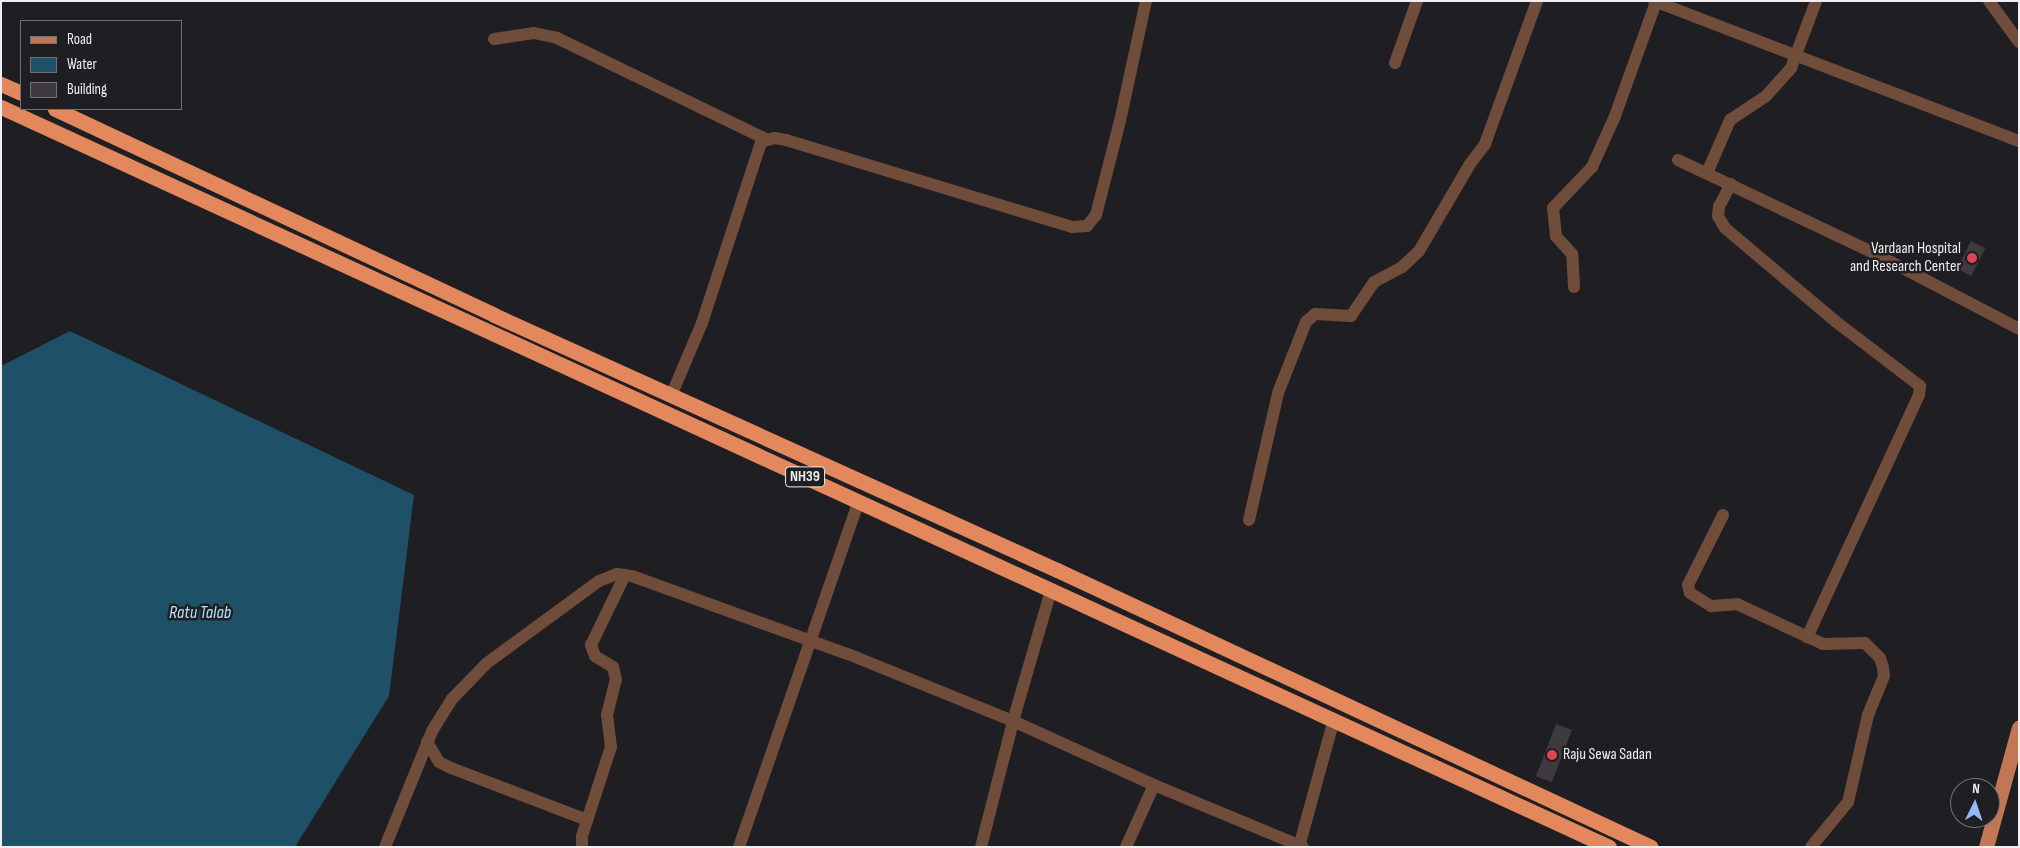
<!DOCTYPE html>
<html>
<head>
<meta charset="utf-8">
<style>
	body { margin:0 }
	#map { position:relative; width:2020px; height:848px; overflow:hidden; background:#1f1e22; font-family:"Sofia Sans Condensed",sans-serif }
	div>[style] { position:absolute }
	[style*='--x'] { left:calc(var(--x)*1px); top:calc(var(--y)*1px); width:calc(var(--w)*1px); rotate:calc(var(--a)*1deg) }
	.water>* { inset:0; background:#1e5067 }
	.building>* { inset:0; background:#3e3a3e; transform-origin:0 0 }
	.street>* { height:12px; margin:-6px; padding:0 6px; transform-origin:6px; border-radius:6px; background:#704c3b }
	.primary>* { height:15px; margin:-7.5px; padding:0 7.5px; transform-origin:7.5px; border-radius:7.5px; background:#c27754 }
	.highway>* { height:15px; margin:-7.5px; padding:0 7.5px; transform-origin:7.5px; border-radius:7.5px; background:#e3885d }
	.dots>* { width:14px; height:14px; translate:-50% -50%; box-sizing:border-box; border:2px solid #1f1e22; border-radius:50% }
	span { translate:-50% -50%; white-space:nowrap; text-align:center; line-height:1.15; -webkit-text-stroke:5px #1f1e22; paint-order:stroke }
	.shield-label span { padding:1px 4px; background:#1f1e22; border:1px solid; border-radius:4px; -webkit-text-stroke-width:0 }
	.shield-label { font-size:15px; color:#efeef1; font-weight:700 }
	.poi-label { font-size:16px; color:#efeef1 }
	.right { translate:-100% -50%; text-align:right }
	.left { translate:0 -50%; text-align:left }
	.water-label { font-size:18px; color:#b5e3fb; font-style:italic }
	.frame { position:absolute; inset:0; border:2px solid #efeef1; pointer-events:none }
	.legend { position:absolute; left:20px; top:20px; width:162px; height:90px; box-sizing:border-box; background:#1f1e22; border:1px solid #727175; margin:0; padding:6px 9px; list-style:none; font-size:15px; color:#efeef1 }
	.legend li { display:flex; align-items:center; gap:10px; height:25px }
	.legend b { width:25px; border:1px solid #727175 }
	.north { position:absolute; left:1950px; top:778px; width:50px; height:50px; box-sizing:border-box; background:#1f1e22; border:1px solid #727175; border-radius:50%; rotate:4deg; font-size:14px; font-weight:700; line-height:20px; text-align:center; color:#efeef1 }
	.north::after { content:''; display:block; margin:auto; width:18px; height:22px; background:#97b6fd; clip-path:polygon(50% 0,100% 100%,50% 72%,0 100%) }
</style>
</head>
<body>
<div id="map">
	<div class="water">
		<i style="clip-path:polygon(70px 331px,414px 495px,389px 696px,295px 847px,1px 847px,1px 366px)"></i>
	</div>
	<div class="building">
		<i style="left:1971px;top:241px;width:16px;height:31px;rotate:27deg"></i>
		<i style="left:1556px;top:724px;width:17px;height:56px;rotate:21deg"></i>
	</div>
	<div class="street">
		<i style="--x:1654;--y:1;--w:391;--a:21"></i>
		<i style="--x:1989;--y:1;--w:51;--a:53.8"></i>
		<i style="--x:494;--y:39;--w:40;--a:-8.5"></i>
		<i style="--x:534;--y:33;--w:24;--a:12"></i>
		<i style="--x:557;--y:38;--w:232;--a:25.8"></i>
		<i style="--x:1395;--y:63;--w:66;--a:-70.5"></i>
		<i style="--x:1678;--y:160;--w:215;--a:25.4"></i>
		<i style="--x:1872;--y:252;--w:166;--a:27.6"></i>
		<i style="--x:1707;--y:173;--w:58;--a:-66.5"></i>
		<i style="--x:1730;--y:120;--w:43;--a:-33.7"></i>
		<i style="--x:1766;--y:96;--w:38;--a:-48"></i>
		<i style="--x:1791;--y:68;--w:72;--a:-69.5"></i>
		<i style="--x:1731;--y:184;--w:26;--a:118"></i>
		<i style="--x:1719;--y:207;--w:9;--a:96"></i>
		<i style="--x:1718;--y:216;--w:14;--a:60"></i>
		<i style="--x:1725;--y:228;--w:144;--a:40.2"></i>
		<i style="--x:1835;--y:321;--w:107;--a:37.4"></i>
		<i style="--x:1920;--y:386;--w:9;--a:96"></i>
		<i style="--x:1919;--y:395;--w:267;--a:114.8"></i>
		<i style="--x:1574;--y:287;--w:33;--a:-93"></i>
		<i style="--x:1572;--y:254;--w:24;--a:-132"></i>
		<i style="--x:1556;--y:236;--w:28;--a:-96"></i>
		<i style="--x:1553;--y:208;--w:57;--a:-46.4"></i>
		<i style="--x:1592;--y:167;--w:56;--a:-65.7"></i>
		<i style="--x:1615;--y:116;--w:121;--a:-70.2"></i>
		<i style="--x:671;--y:396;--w:79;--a:-67"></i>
		<i style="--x:702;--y:323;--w:190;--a:-71.9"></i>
		<i style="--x:761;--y:142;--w:14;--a:-17"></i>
		<i style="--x:774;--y:138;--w:12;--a:9"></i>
		<i style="--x:786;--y:140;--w:299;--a:16.9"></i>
		<i style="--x:1072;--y:227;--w:15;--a:-4"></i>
		<i style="--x:1087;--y:226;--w:14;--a:-51"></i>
		<i style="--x:1096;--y:215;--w:97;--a:-75.7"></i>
		<i style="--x:1120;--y:121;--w:123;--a:-77.8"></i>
		<i style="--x:1723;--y:515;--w:78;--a:116.6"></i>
		<i style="--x:1688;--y:585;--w:8;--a:76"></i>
		<i style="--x:1690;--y:593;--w:25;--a:32"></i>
		<i style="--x:1711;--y:606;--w:26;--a:-4"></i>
		<i style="--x:1737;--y:604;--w:95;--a:24.9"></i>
		<i style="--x:1823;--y:644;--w:42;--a:-1.4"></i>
		<i style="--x:1865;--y:643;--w:21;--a:45"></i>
		<i style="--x:1880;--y:658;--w:10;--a:73"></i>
		<i style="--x:1883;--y:668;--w:8;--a:83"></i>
		<i style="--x:1884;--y:676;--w:42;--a:112.3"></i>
		<i style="--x:1868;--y:715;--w:89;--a:102.9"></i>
		<i style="--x:1848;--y:802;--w:58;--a:129.4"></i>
		<i style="--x:1249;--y:520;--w:130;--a:-77.1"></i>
		<i style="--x:1278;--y:393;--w:76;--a:-68.5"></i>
		<i style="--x:1306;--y:322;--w:12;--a:-42"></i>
		<i style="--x:1315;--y:314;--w:36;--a:3"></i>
		<i style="--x:1351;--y:316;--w:41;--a:-55.9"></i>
		<i style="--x:1374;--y:282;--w:32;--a:-28"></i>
		<i style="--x:1402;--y:267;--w:23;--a:-43"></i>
		<i style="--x:1419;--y:251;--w:101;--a:-59.6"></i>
		<i style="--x:1470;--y:164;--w:25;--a:-53"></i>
		<i style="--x:1485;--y:144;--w:152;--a:-70"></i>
		<i style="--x:427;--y:742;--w:23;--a:59"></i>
		<i style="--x:439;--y:762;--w:13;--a:27"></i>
		<i style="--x:451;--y:768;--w:146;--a:20.9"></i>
		<i style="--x:385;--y:847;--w:125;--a:-67.9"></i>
		<i style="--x:432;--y:731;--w:38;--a:-58"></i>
		<i style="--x:452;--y:699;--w:50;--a:-45.8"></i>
		<i style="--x:487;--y:663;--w:139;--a:-36.2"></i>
		<i style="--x:599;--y:581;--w:19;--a:-21"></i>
		<i style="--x:617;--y:574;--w:15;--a:8"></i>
		<i style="--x:632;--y:576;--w:230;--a:19.9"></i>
		<i style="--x:848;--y:654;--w:178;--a:22.1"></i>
		<i style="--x:1013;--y:721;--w:155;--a:24.4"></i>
		<i style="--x:1154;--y:785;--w:161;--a:22.6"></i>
		<i style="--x:582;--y:847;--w:11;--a:-90"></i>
		<i style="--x:582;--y:836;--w:94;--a:-72"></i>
		<i style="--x:611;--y:747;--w:32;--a:-97"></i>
		<i style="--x:607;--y:715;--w:36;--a:-76"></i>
		<i style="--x:616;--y:680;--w:13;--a:-103"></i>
		<i style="--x:613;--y:667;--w:21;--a:-149"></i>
		<i style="--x:595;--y:656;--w:12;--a:-110"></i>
		<i style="--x:591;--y:645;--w:78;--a:-64.1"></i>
		<i style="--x:739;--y:847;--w:366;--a:-70.9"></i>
		<i style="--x:981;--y:847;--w:130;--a:-75.7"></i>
		<i style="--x:1013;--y:721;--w:136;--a:-73.8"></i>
		<i style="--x:1126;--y:847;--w:68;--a:-65.7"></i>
		<i style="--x:1299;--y:847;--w:133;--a:-74.7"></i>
	</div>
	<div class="primary">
		<i style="--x:1986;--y:847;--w:124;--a:-74.6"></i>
	</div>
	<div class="highway">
		<i style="--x:1;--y:84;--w:22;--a:24"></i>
		<i style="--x:1;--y:107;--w:1770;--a:24.71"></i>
		<i style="--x:55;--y:109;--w:485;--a:25.1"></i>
		<i style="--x:494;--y:315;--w:618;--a:24.37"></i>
		<i style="--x:1057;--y:570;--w:655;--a:25"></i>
	</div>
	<div class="dots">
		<i style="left:1972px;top:258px;background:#e0444e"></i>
		<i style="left:1552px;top:755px;background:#e0444e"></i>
	</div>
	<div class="shield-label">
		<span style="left:805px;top:477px">NH39</span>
	</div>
	<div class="poi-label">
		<span class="right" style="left:1961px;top:258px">Vardaan Hospital<br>and Research Center</span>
		<span class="left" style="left:1563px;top:755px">Raju Sewa Sadan</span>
	</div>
	<div class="water-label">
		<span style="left:200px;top:613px">Ratu Talab</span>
	</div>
	<div class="frame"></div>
	<ul class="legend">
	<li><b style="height:6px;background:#c27754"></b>Road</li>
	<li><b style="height:14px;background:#1e5067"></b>Water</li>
	<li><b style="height:14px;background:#3e3a3e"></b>Building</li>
	</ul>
	<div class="north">N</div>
</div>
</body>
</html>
